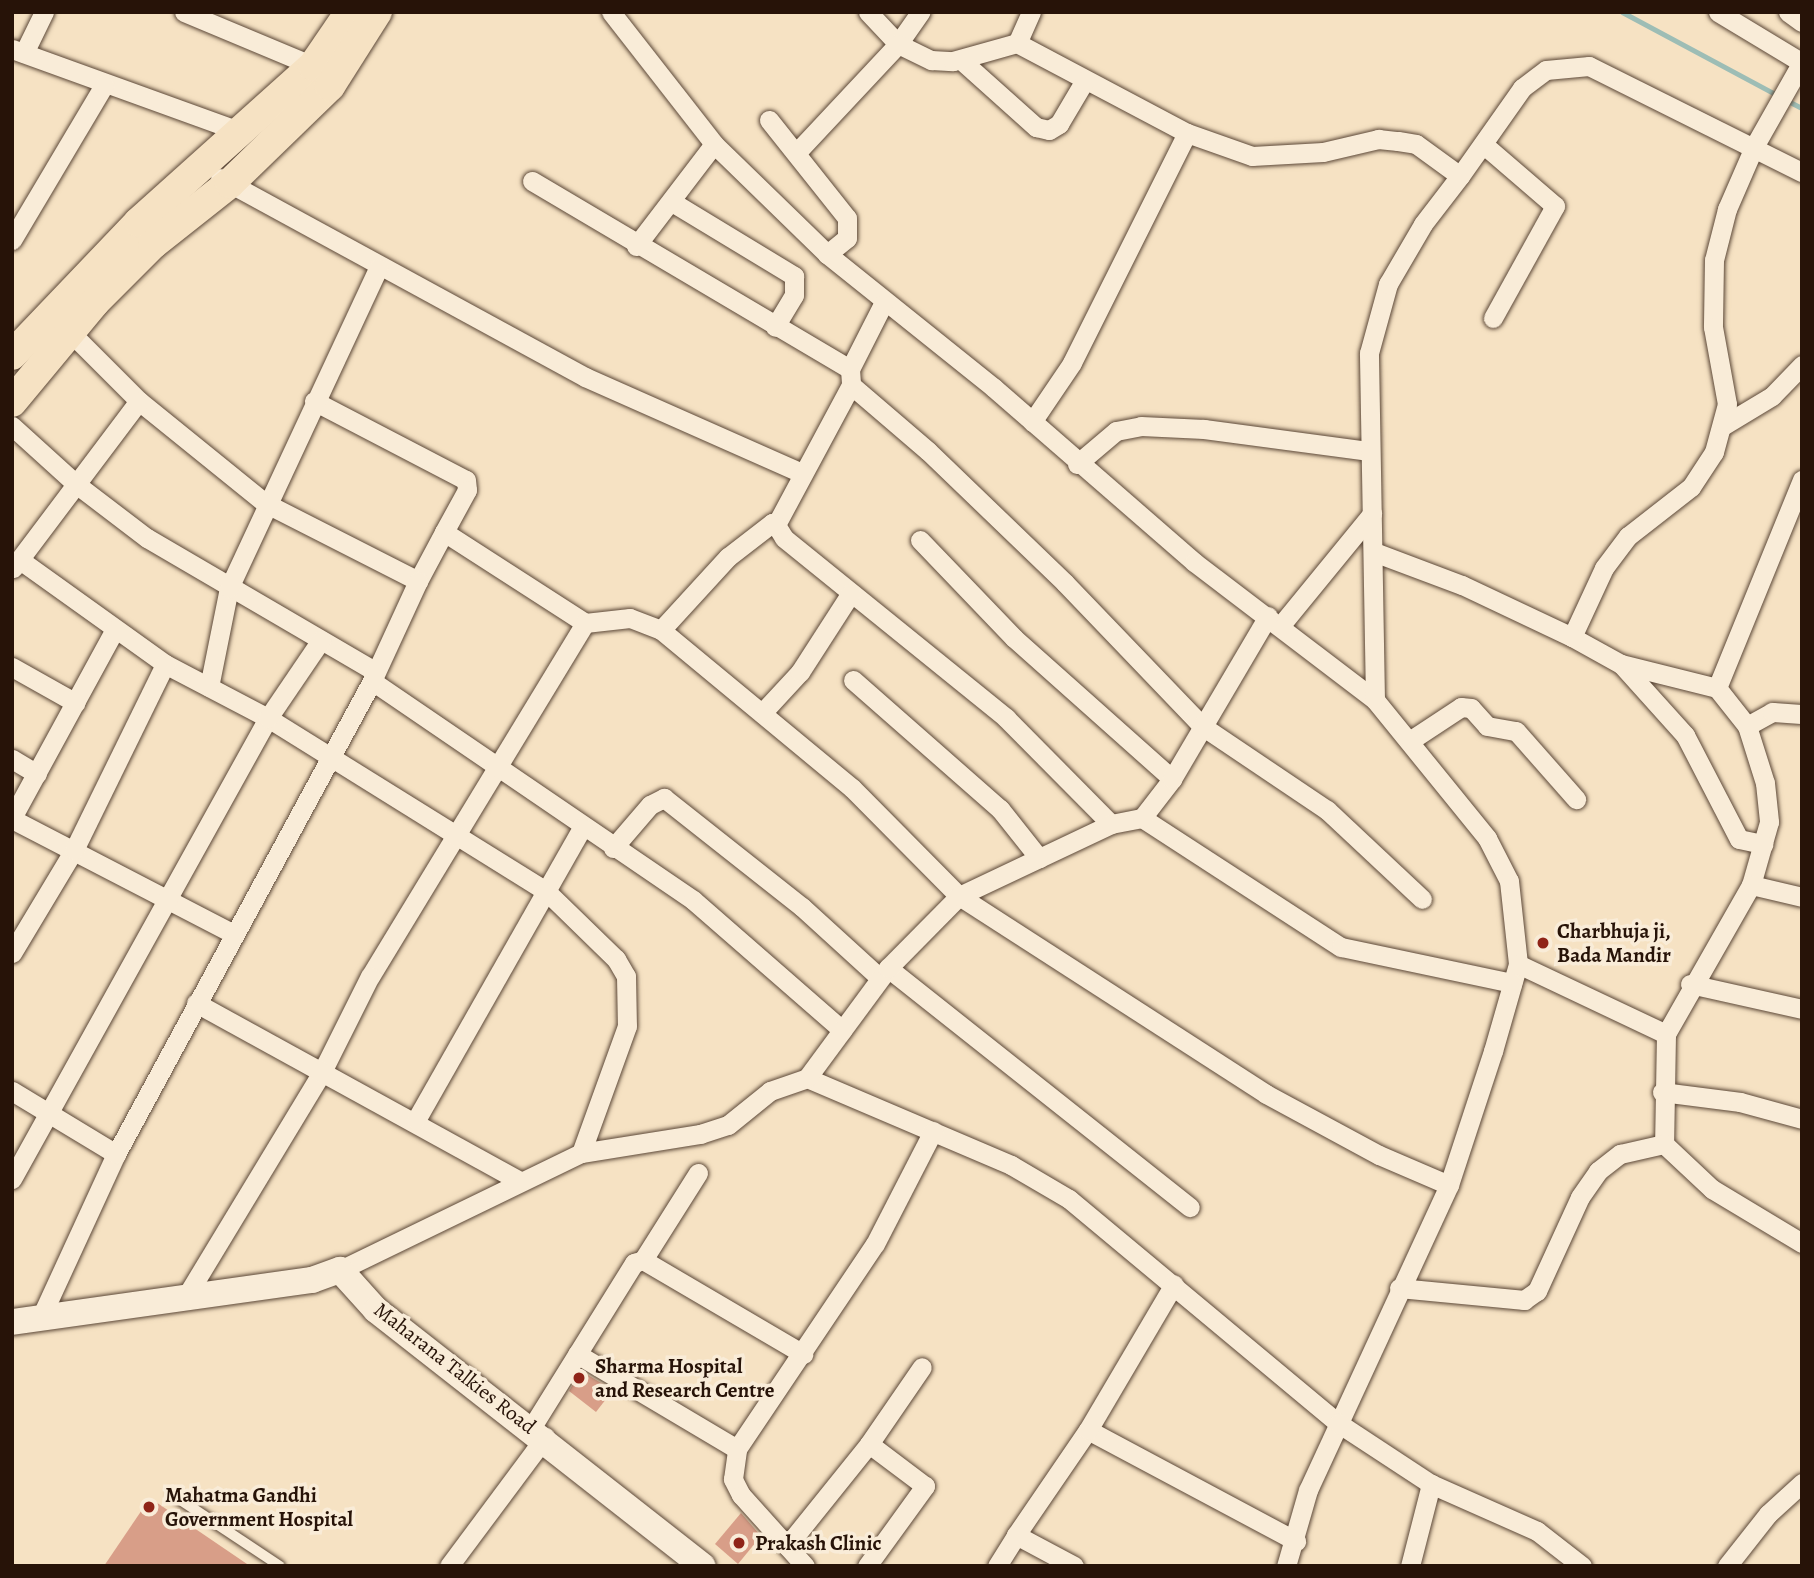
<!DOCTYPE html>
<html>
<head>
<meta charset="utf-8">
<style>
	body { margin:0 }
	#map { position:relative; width:1814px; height:1578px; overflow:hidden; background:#f6e2c3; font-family:Alegreya,serif }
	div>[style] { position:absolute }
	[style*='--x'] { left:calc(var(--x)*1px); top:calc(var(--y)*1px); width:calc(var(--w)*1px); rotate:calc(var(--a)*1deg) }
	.stream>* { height:5px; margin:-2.5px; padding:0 2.5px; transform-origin:2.5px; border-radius:2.5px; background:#9dbdb5 }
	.building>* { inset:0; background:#d89e88 }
	.roads { filter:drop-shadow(0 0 2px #5b4737) drop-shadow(0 0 2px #5b4737) }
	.lane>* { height:10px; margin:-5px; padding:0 5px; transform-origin:5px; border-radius:5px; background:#f9ecd8 }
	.street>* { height:19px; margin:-9.5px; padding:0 9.5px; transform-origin:9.5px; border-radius:9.5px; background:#f9ecd8 }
	.secondary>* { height:26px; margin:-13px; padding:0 13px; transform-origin:13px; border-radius:13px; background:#f9ecd8 }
	.primary>* { height:30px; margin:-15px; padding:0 15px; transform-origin:15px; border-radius:15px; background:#f6e2c3 }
	.dots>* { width:19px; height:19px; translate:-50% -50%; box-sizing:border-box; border:4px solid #f9ecd8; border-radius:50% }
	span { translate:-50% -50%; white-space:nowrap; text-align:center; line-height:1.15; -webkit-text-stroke:7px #f9ecd8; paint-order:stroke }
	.poi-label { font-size:21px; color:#271308; font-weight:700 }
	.left { translate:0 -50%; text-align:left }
	.street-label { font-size:21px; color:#271308 }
	.frame { position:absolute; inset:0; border:14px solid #271308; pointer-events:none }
</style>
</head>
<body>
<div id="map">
	<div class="stream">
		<i style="--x:1622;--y:12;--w:176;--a:28.2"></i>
		<i style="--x:1786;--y:100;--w:18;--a:27"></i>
	</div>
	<div class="building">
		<i style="clip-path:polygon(581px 1371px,613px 1390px,596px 1412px,569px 1391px)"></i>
		<i style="clip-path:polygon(150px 1498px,250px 1566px,104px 1566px)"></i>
		<i style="clip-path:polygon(741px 1513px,761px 1536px,738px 1564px,715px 1544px)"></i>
	</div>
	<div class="roads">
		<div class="lane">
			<i style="--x:173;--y:1495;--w:128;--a:33.6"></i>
		</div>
		<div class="street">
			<i style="--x:184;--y:12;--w:140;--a:22.7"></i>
			<i style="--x:611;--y:12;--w:167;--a:52"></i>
			<i style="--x:714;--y:144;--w:158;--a:44.2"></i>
			<i style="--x:827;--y:254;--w:214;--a:38.7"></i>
			<i style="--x:994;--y:388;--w:265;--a:41"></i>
			<i style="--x:1194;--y:562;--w:228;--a:37.3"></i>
			<i style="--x:1375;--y:700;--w:178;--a:50.9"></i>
			<i style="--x:1487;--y:838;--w:48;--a:62.9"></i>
			<i style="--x:1509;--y:881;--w:83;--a:83.8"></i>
			<i style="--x:1518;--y:964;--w:91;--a:106"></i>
			<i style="--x:1493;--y:1051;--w:141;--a:108.2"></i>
			<i style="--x:1449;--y:1185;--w:336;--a:114.8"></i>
			<i style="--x:1308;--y:1490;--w:79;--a:106.1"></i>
			<i style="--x:868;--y:12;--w:44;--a:46.8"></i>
			<i style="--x:898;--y:44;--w:39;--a:-55"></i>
			<i style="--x:1031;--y:12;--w:34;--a:114"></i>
			<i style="--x:1017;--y:43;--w:192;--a:27.9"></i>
			<i style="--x:1187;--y:133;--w:257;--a:116.6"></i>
			<i style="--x:1072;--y:363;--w:71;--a:124.1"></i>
			<i style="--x:1718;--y:12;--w:97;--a:31.1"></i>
			<i style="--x:1788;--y:12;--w:17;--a:36"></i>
			<i style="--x:12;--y:49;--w:244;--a:19.9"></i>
			<i style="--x:24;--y:53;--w:46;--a:-64"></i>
			<i style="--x:961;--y:60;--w:101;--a:41.8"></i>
			<i style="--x:1036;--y:127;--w:13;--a:13"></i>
			<i style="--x:1049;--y:130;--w:12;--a:-31"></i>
			<i style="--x:1059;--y:124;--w:51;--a:-59.4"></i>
			<i style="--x:1802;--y:62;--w:98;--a:119.5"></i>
			<i style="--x:1754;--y:147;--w:68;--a:113.5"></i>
			<i style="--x:1727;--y:209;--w:53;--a:104.3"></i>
			<i style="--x:1714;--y:260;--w:67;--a:90.9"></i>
			<i style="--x:1713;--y:327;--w:78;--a:79.7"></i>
			<i style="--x:1727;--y:404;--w:50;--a:105.2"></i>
			<i style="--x:1714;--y:452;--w:42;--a:123.3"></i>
			<i style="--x:1691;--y:487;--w:80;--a:142.1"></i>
			<i style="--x:1628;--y:536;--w:40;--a:127"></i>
			<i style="--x:1604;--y:568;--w:76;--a:114.9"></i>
			<i style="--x:1572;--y:637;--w:56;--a:28.9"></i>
			<i style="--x:1621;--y:664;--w:99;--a:14"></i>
			<i style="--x:1717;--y:688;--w:48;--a:51.7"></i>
			<i style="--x:1747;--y:726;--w:60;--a:72.5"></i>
			<i style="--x:1765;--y:783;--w:39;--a:84"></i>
			<i style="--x:1769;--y:822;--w:66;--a:105.9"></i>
			<i style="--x:1751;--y:885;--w:172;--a:119.7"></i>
			<i style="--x:1666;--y:1034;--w:110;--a:91"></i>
			<i style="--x:1664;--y:1144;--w:66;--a:43.2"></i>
			<i style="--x:1712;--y:1189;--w:105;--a:31"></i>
			<i style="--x:769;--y:120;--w:125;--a:51.5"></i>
			<i style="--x:847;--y:218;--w:20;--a:90"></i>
			<i style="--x:847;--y:238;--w:26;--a:141"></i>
			<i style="--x:1187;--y:133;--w:69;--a:19.5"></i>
			<i style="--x:1252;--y:156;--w:71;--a:-3.2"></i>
			<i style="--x:1323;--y:152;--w:57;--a:-13.3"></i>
			<i style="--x:1378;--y:139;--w:20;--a:6"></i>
			<i style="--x:1398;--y:141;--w:18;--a:9"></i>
			<i style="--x:1416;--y:144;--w:54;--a:36"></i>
			<i style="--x:1460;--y:176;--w:108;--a:-54.8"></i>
			<i style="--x:1522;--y:88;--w:30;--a:-37"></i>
			<i style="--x:1546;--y:70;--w:43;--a:-5.3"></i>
			<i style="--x:1589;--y:66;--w:238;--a:26.5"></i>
			<i style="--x:1483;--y:144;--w:95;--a:40.7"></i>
			<i style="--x:1555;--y:206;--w:128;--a:119"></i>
			<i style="--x:797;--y:152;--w:148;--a:-46.9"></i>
			<i style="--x:898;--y:44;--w:37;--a:26"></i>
			<i style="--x:931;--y:60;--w:22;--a:3"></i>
			<i style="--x:953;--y:61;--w:66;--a:-15.7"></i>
			<i style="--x:220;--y:178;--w:416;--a:28.6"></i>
			<i style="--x:585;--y:377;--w:237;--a:23.9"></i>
			<i style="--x:532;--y:181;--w:369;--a:30.6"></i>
			<i style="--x:672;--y:202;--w:143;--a:31.2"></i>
			<i style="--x:794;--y:276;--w:19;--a:90"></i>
			<i style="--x:794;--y:295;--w:37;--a:121"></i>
			<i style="--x:12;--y:240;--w:180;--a:-59.3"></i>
			<i style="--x:636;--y:246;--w:128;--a:-52.6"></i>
			<i style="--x:883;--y:304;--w:73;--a:116.9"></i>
			<i style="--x:850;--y:369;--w:16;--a:86"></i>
			<i style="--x:851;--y:385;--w:159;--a:118.2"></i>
			<i style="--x:776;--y:525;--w:15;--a:58"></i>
			<i style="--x:784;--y:538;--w:286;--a:39"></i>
			<i style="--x:1006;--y:718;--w:149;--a:45.3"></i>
			<i style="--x:62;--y:324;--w:109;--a:45"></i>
			<i style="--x:139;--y:401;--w:162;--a:39"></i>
			<i style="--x:265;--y:503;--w:172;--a:27"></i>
			<i style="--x:418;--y:581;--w:55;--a:-62"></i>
			<i style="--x:444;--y:532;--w:168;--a:32.8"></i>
			<i style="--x:585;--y:623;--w:413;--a:121.3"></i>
			<i style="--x:370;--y:976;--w:107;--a:116.6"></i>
			<i style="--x:322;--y:1072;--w:263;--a:121.2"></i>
			<i style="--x:851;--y:385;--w:101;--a:40.6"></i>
			<i style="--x:928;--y:451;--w:190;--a:43.9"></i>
			<i style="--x:1065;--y:583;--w:198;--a:46.2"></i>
			<i style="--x:1202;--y:726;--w:151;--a:33.9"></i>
			<i style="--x:1327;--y:810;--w:130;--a:43.1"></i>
			<i style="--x:314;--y:401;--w:171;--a:27.5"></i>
			<i style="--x:466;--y:480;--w:10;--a:84"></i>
			<i style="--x:467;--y:490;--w:48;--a:118.7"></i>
			<i style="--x:1724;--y:425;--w:56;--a:-31.1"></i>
			<i style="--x:1772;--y:396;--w:43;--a:-45.9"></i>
			<i style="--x:12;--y:426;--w:86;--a:42.2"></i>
			<i style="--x:76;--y:484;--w:89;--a:37.3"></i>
			<i style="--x:147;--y:538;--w:265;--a:30.3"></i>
			<i style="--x:1077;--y:464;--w:51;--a:-40.2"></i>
			<i style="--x:1116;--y:431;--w:25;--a:-11"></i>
			<i style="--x:1141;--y:426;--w:63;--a:2.7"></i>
			<i style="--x:1204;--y:429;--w:165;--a:7.6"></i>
			<i style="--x:920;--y:540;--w:136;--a:46.2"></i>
			<i style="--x:1014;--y:638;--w:212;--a:41.7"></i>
			<i style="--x:1374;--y:552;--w:94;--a:20.6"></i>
			<i style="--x:1462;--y:585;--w:122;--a:25.3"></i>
			<i style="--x:20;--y:560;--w:178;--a:35.6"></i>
			<i style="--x:165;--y:664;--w:116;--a:27.7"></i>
			<i style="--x:268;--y:718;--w:327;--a:31.9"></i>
			<i style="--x:546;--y:891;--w:98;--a:44.2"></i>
			<i style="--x:616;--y:959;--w:20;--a:60"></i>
			<i style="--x:626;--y:976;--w:50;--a:88.9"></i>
			<i style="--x:627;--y:1026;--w:135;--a:109.9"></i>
			<i style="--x:13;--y:568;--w:209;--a:-53"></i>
			<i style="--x:585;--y:623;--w:45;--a:-6.3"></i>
			<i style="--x:630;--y:618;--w:33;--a:21"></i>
			<i style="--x:661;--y:630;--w:248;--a:39.6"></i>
			<i style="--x:852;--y:788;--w:152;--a:45.3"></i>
			<i style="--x:959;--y:896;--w:365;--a:32.8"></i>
			<i style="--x:1266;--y:1094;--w:128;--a:28.4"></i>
			<i style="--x:1379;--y:1155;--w:76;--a:23.2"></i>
			<i style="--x:1281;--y:625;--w:144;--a:-50.7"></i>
			<i style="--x:661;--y:630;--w:99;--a:-47.5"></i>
			<i style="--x:728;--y:557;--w:56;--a:-37.7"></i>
			<i style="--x:772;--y:523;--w:4;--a:27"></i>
			<i style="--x:1621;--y:664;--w:96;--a:48"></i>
			<i style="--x:1685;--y:735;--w:117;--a:62.6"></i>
			<i style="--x:1739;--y:839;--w:25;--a:12"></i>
			<i style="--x:12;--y:667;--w:73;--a:29.4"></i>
			<i style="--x:853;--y:680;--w:196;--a:41.3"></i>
			<i style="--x:1000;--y:809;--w:63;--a:51.5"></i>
			<i style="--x:372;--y:681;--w:389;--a:34.3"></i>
			<i style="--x:693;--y:900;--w:198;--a:41.1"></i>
			<i style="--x:209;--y:687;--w:101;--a:-78.6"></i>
			<i style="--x:229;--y:588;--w:353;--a:-65"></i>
			<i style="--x:1717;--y:688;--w:225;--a:-67.8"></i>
			<i style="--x:1375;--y:700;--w:347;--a:-91"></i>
			<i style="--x:1369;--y:353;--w:72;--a:-74.6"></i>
			<i style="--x:1388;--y:284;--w:69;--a:-59.7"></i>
			<i style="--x:1423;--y:224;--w:61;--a:-52.4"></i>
			<i style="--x:762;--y:713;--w:56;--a:-47.2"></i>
			<i style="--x:800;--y:672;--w:94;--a:-57.2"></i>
			<i style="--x:1747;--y:726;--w:29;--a:-29"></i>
			<i style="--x:1772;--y:712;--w:30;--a:4"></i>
			<i style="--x:1411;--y:740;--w:60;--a:-33.4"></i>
			<i style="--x:1461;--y:707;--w:10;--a:6"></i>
			<i style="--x:1471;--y:708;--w:24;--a:48"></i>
			<i style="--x:1487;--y:726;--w:29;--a:10"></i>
			<i style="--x:1516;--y:731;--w:91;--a:48.6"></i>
			<i style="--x:12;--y:759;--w:29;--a:31"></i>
			<i style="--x:12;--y:818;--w:215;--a:-61.4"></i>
			<i style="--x:1142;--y:818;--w:237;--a:33"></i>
			<i style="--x:1341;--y:947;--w:175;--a:11.9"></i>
			<i style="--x:12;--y:819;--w:248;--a:27.4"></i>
			<i style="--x:613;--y:848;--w:57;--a:-49.3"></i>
			<i style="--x:650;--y:805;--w:16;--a:-27"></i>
			<i style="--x:664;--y:798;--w:176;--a:38.3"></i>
			<i style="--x:802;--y:907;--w:105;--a:42.3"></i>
			<i style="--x:1751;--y:885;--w:52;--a:13.2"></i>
			<i style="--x:12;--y:953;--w:120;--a:-59"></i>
			<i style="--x:74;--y:850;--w:207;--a:-63.9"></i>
			<i style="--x:1518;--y:964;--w:164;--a:25.3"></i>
			<i style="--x:888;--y:968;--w:385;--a:38.4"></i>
			<i style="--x:1690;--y:984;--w:115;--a:12.6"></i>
			<i style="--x:196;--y:1003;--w:370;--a:28.8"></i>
			<i style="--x:807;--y:1078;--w:222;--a:23.1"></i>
			<i style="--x:1011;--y:1165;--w:67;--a:30.4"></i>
			<i style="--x:1069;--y:1199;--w:350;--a:39.8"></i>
			<i style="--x:1338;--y:1423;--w:111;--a:33.3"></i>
			<i style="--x:1431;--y:1484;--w:116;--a:23.9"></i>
			<i style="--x:1537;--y:1531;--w:57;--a:37.9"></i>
			<i style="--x:12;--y:1091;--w:122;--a:31.2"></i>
			<i style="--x:1662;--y:1092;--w:79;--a:7.3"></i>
			<i style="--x:1740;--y:1102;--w:64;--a:15.3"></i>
			<i style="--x:416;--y:1120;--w:336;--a:-60.4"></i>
			<i style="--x:12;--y:1179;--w:527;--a:-60.96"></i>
			<i style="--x:268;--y:718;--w:94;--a:-55.8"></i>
			<i style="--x:643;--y:1260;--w:103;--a:-57.7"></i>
			<i style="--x:340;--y:1270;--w:268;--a:-25.9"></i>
			<i style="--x:581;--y:1153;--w:121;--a:-9.1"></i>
			<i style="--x:700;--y:1134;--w:29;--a:-18"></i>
			<i style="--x:728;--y:1125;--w:54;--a:-39"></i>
			<i style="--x:770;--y:1091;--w:39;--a:-19"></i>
			<i style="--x:807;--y:1078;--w:137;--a:-53.6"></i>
			<i style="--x:888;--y:968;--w:101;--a:-45.4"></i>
			<i style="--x:959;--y:896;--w:168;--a:-25.3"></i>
			<i style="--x:1111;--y:824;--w:32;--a:-11"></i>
			<i style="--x:1142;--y:818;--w:49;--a:-52.4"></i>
			<i style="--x:1172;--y:779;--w:189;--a:-59.5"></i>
			<i style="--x:1399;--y:1288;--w:126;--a:5.5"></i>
			<i style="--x:1524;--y:1300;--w:16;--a:-35"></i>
			<i style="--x:1537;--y:1291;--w:103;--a:-65.4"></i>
			<i style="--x:1580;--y:1197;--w:32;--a:-55"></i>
			<i style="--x:1598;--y:1171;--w:28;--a:-38"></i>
			<i style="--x:1620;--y:1154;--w:45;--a:-12.8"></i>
			<i style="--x:41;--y:1317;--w:179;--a:-65.3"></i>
			<i style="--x:116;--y:1154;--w:538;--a:-61.58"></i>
			<i style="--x:372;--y:681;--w:110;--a:-65.3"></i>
			<i style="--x:577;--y:1354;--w:186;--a:30.7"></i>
			<i style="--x:530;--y:1430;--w:197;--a:-58.1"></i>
			<i style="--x:634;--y:1263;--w:9;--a:-18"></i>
			<i style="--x:643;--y:1260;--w:186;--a:30.4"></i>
			<i style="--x:1088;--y:1430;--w:236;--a:28.1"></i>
			<i style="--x:787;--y:1546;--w:131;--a:-51.2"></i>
			<i style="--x:869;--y:1444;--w:93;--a:-55.5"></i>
			<i style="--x:449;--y:1566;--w:161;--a:-53.3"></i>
			<i style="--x:805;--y:1566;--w:96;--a:-132"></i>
			<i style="--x:741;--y:1495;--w:18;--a:-117"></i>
			<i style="--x:733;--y:1479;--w:30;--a:-82"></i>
			<i style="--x:737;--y:1449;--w:247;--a:-56.1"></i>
			<i style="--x:875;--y:1244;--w:127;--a:-62.8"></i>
			<i style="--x:867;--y:1566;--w:99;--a:-54.1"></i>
			<i style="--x:925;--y:1486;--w:70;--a:-143.1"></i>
			<i style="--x:997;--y:1566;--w:36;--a:-58"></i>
			<i style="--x:1074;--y:1566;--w:66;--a:-151.9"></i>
			<i style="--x:1016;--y:1535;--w:127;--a:-55.6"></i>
			<i style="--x:1088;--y:1430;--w:169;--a:-59.5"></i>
			<i style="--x:1410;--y:1566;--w:85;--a:-75.6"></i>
			<i style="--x:1727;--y:1566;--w:66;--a:-51.7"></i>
			<i style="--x:1768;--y:1514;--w:46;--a:-42.4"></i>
		</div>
		<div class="secondary">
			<i style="--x:12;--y:1322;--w:303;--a:-8"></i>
			<i style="--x:312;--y:1280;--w:30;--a:-20"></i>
			<i style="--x:340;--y:1270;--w:54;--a:48"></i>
			<i style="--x:376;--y:1310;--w:415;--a:38.1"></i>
		</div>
		<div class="primary">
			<i style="--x:12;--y:355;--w:184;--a:-46.3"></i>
			<i style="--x:139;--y:222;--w:234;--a:-41.9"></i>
			<i style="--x:313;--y:66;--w:65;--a:-55.6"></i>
			<i style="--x:12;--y:402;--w:130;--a:-50.3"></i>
			<i style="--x:95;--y:302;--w:82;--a:-45"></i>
			<i style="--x:153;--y:244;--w:98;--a:-38.4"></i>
			<i style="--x:230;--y:183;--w:139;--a:-44.1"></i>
			<i style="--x:330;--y:86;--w:88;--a:-57.6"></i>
		</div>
	</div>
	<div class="dots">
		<i style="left:1543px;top:943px;background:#8f2418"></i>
		<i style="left:579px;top:1378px;background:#8f2418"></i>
		<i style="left:149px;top:1507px;background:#8f2418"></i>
		<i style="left:739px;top:1543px;background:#8f2418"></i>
	</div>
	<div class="poi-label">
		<span class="left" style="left:1557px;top:943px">Charbhuja ji,<br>Bada Mandir</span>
		<span class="left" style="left:595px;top:1378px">Sharma Hospital<br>and Research Centre</span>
		<span class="left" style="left:165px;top:1507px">Mahatma Gandhi<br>Government Hospital</span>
		<span class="left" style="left:755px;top:1543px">Prakash Clinic</span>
	</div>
	<div class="street-label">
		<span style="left:455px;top:1368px;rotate:38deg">Maharana Talkies Road</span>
	</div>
	<div class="frame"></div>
</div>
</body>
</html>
